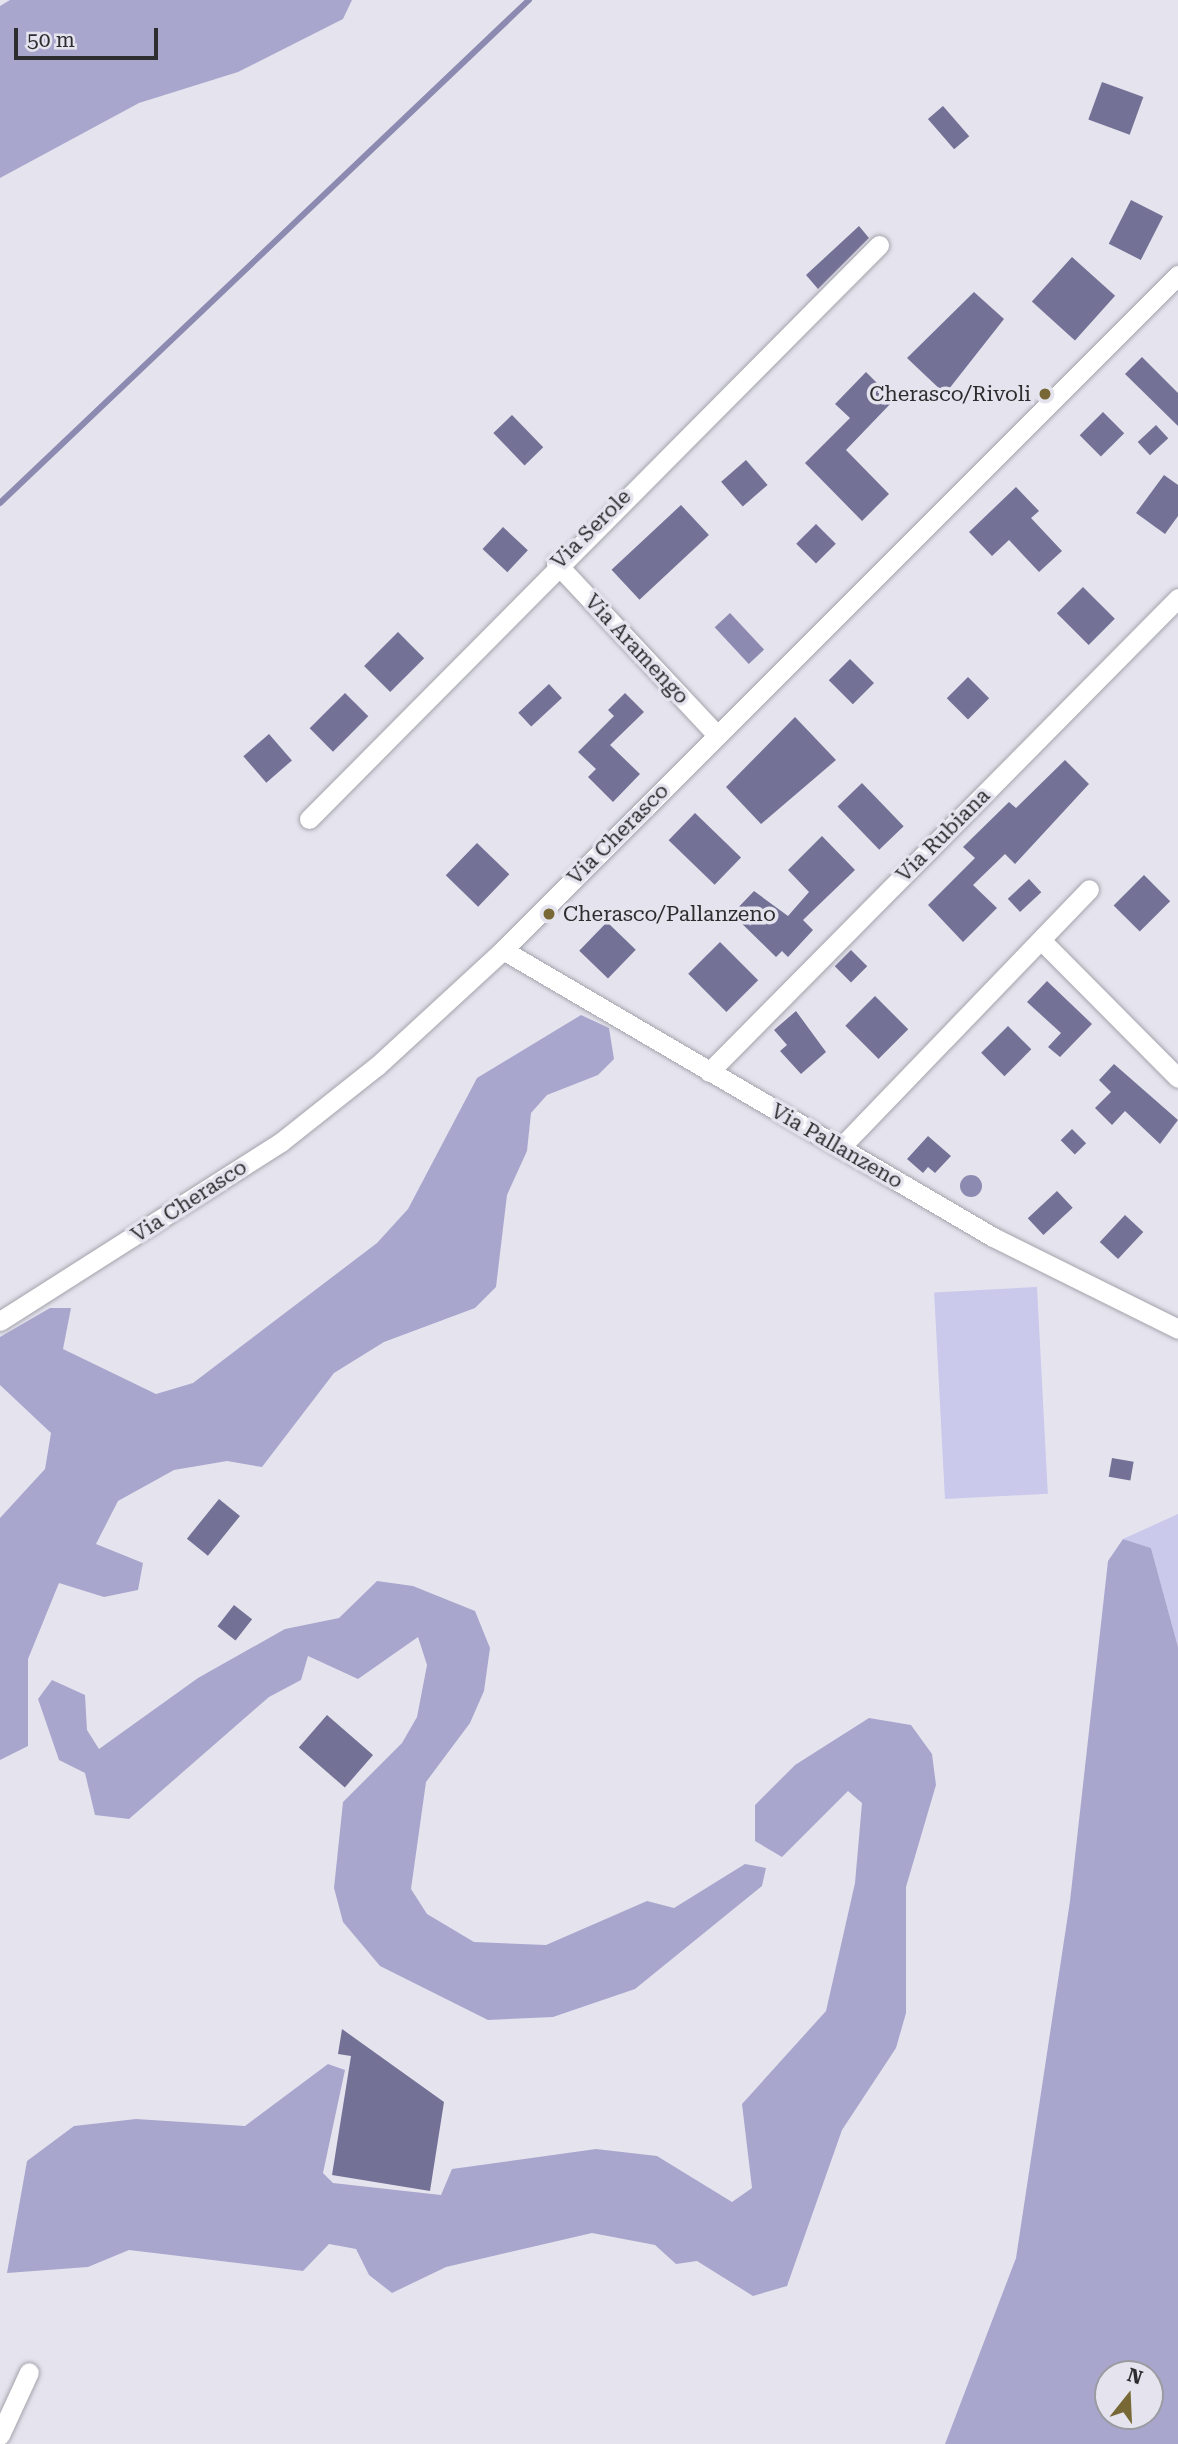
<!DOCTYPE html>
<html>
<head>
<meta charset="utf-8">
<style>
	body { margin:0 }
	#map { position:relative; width:1178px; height:2444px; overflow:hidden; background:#e5e4ee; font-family:"Roboto Serif",serif }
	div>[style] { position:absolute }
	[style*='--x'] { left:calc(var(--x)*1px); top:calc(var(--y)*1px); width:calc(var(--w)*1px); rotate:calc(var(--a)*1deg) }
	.green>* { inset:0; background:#cac8eb; transform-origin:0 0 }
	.forest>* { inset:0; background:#a9a6ce }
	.water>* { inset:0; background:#8d8ab1; transform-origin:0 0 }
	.round { border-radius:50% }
	.stream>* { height:6px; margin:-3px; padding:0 3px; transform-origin:3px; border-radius:3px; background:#8d8ab1 }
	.building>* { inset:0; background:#747196; transform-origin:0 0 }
	.roads { filter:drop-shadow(0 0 2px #a3a3ac) drop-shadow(0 0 2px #a3a3ac) }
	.street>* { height:19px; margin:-9.5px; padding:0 9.5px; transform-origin:9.5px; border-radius:9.5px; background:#fff }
	.dots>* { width:19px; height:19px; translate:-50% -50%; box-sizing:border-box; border:4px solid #e5e4ee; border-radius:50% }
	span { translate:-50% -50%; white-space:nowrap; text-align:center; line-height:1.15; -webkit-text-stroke:7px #e5e4ee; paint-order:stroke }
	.poi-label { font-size:21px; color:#2d2d30 }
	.right { translate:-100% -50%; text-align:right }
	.left { translate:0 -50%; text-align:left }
	.street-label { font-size:21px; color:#2d2d30 }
	.north { position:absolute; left:1094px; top:2360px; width:70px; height:70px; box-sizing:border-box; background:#e5e4ee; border:2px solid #9b9ba2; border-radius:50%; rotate:18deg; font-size:19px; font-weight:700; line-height:28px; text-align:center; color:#2d2d30 }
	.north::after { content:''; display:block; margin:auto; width:24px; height:32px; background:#776836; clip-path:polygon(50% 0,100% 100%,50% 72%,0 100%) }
	.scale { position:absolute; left:14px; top:28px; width:144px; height:32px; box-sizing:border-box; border:4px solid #2d2d30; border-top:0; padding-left:9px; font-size:21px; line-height:24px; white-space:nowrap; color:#2d2d30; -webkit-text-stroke:5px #e5e4ee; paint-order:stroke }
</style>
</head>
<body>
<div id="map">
	<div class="green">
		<i style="left:1037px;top:1287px;width:207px;height:103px;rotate:87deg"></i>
		<i style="clip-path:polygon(1178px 1514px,1178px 1647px,1151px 1548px,1123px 1539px)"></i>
	</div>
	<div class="forest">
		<i style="clip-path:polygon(10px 0,352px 0,343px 19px,238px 72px,139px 103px,0 178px,0 6px)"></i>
		<i style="clip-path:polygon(581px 1015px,609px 1028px,614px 1059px,598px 1075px,547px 1095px,531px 1113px,527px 1151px,507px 1195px,496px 1287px,475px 1308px,384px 1342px,334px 1373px,262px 1467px,227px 1461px,174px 1470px,118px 1501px,96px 1544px,143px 1563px,138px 1590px,104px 1597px,59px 1583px,28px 1659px,28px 1746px,0 1760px,0 1518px,45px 1469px,51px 1433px,0 1385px,0 1337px,50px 1308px,71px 1308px,63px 1349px,156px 1394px,193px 1383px,377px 1243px,408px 1209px,477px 1078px)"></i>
		<i style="clip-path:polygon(evenodd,1123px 1539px,1151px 1548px,1178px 1647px,1178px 2444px,945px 2444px,1016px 2258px,1070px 1901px,1108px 1561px,1123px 1539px,1108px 2374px,1150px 2374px,1150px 2416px,1108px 2416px,1108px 2374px)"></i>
		<i style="clip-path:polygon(377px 1581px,413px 1586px,475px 1611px,490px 1648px,484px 1691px,470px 1723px,426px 1782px,411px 1889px,427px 1914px,474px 1942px,546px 1945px,647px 1901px,674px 1908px,745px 1864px,766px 1868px,762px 1886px,635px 1989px,553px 2017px,488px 2020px,380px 1966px,343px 1922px,334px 1888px,343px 1802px,402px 1743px,417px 1717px,427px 1665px,418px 1637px,358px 1679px,308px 1656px,301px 1680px,269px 1697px,129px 1819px,95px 1815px,85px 1773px,59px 1760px,38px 1699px,52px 1680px,85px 1695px,87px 1730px,99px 1749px,198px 1678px,285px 1629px,339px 1618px)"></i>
		<i style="clip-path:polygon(869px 1718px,911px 1725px,932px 1754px,936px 1785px,906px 1887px,906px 2013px,896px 2048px,842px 2130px,787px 2286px,753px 2296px,697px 2261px,676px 2264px,655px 2245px,592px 2233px,446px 2267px,392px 2293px,369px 2275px,356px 2249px,329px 2244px,303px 2271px,129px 2250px,88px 2267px,7px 2273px,27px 2161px,74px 2126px,136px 2119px,245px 2126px,328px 2064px,345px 2070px,323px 2173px,333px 2183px,441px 2195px,452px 2169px,596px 2149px,657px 2156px,732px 2202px,752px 2188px,742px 2104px,826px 2011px,855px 1883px,862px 1803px,848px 1791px,782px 1857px,755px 1841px,755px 1805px,795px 1765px)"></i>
	</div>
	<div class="water">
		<i style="left:730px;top:613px;width:50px;height:21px;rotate:47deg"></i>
		<i class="round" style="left:960px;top:1175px;width:22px;height:22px"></i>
	</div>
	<div class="stream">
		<i style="--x:0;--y:503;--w:730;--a:-43.56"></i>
	</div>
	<div class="building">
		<i style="left:1102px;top:82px;width:44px;height:40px;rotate:20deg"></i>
		<i style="left:943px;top:106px;width:40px;height:20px;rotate:49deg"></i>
		<i style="left:1131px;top:200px;width:36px;height:49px;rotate:27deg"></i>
		<i style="clip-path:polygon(859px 226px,869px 238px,818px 289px,806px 275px)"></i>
		<i style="left:1072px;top:257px;width:58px;height:60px;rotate:42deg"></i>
		<i style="clip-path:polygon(974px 292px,1004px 319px,945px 394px,907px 358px)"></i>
		<i style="clip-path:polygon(1142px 357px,1178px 393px,1178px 426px,1125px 374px)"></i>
		<i style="clip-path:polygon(866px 372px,894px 400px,846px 450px,889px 494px,862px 521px,805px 463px,850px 418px,835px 404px)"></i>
		<i style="left:1103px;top:412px;width:30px;height:33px;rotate:45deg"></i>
		<i style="left:512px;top:415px;width:45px;height:26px;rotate:46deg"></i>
		<i style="left:1156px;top:425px;width:18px;height:25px;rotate:47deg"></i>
		<i style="left:746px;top:460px;width:33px;height:33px;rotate:49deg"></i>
		<i style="clip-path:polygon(1164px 475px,1178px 485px,1178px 516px,1165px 534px,1136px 513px)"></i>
		<i style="clip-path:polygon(1016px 487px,1039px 511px,1031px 518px,1062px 551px,1039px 572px,1009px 540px,992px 556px,969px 532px)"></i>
		<i style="left:681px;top:505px;width:41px;height:95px;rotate:47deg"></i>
		<i style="left:816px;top:524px;width:28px;height:28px;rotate:45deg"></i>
		<i style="left:503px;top:527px;width:34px;height:30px;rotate:43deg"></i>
		<i style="left:1083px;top:587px;width:45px;height:37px;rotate:45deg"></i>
		<i style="left:398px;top:632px;width:37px;height:48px;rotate:45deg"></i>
		<i style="left:850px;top:659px;width:34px;height:30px;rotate:45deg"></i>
		<i style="left:968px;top:677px;width:30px;height:30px;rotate:45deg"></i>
		<i style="left:549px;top:684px;width:19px;height:42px;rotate:47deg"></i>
		<i style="left:345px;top:693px;width:33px;height:50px;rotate:45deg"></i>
		<i style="clip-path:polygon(625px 693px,644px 712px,610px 745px,640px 774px,613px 802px,588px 777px,596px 769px,578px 752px,614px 716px,608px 710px)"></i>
		<i style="clip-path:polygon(795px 717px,836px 760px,761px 824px,726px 787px)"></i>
		<i style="left:269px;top:734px;width:35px;height:34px;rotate:49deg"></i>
		<i style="clip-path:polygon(1065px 760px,1089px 784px,1015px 864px,1005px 854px,973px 885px,997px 908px,963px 942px,928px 905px,975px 858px,963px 847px,1009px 802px,1016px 808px)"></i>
		<i style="left:862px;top:783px;width:60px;height:34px;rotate:46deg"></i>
		<i style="left:695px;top:813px;width:64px;height:38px;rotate:44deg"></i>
		<i style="clip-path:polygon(822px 836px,855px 870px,803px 920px,813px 930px,788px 957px,782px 951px,776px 957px,732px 914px,754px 891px,788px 916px,809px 892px,788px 870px)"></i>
		<i style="left:477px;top:843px;width:45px;height:45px;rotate:44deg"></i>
		<i style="left:1144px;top:875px;width:37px;height:43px;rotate:45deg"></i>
		<i style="left:1029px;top:879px;width:18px;height:29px;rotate:47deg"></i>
		<i style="left:607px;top:922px;width:40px;height:40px;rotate:44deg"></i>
		<i style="left:720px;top:942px;width:54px;height:45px;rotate:45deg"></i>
		<i style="left:851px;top:950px;width:23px;height:23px;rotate:45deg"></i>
		<i style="clip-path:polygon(1047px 981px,1092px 1024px,1060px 1057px,1048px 1047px,1061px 1033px,1027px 1002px)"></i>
		<i style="left:875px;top:996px;width:47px;height:42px;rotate:45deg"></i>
		<i style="clip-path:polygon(796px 1011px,826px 1052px,801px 1074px,780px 1051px,787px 1045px,774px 1030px)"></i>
		<i style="left:1008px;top:1026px;width:33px;height:38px;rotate:45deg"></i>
		<i style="clip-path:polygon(1114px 1064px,1178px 1120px,1160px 1144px,1125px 1111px,1112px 1125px,1095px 1108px,1111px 1092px,1099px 1080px)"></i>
		<i style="left:1072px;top:1129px;width:20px;height:16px;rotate:45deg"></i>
		<i style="clip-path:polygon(928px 1136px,951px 1156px,935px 1173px,928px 1167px,923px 1173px,907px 1159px)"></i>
		<i style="left:1057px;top:1191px;width:23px;height:40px;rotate:47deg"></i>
		<i style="left:1125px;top:1215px;width:25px;height:37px;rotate:43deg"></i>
		<i style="left:1112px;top:1458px;width:22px;height:19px;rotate:10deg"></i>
		<i style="left:219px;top:1499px;width:27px;height:51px;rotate:39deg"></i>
		<i style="left:234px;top:1605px;width:23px;height:27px;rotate:38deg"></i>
		<i style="left:327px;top:1715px;width:61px;height:43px;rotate:41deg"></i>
		<i style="clip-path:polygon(342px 2029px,444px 2102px,430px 2191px,332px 2175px,351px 2056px,338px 2054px)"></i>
	</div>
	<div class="roads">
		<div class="street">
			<i style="--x:556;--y:563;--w:236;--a:46.9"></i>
			<i style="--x:309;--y:819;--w:809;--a:-45.2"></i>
			<i style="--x:1041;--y:940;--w:194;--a:45.2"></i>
			<i style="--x:503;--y:950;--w:568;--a:30.36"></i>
			<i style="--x:993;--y:1237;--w:207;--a:26.4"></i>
			<i style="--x:709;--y:1072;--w:667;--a:-45.3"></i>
			<i style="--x:840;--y:1148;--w:359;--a:-46.1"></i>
			<i style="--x:0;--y:1321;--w:333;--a:-32.5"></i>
			<i style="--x:281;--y:1142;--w:122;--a:-38.4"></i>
			<i style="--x:377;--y:1066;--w:171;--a:-42.6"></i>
			<i style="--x:503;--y:950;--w:955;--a:-45"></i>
			<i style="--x:0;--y:2435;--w:69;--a:-65.3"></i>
		</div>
	</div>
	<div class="dots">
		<i style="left:1045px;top:394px;background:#776836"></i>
		<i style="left:549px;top:914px;background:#776836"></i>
	</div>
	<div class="poi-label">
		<span class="right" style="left:1031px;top:394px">Cherasco/Rivoli</span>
		<span class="left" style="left:563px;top:914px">Cherasco/Pallanzeno</span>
	</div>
	<div class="street-label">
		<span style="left:591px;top:529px;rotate:-45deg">Via Serole</span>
		<span style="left:637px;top:649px;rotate:47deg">Via Aramengo</span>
		<span style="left:618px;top:834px;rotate:-45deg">Via Cherasco</span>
		<span style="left:943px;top:835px;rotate:-45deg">Via Rubiana</span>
		<span style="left:837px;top:1146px;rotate:30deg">Via Pallanzeno</span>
		<span style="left:189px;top:1201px;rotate:-33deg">Via Cherasco</span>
	</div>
	<div class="north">N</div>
	<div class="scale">50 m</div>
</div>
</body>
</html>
